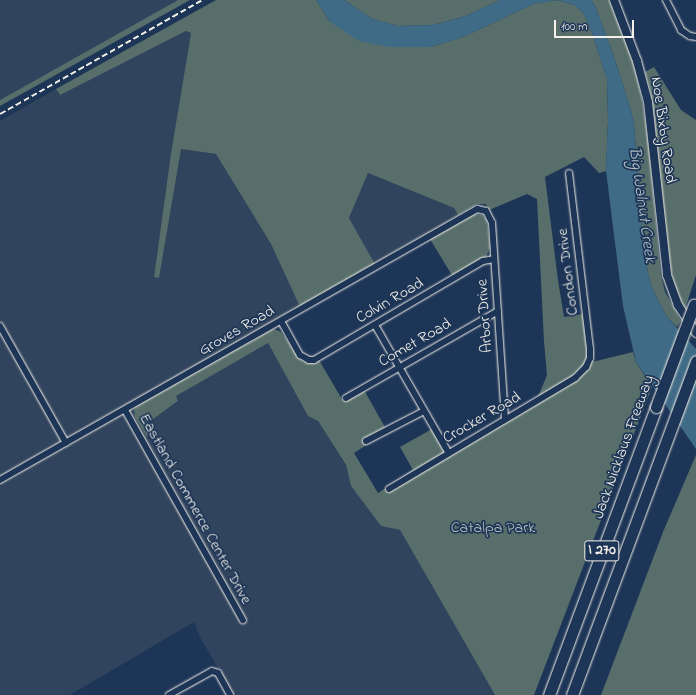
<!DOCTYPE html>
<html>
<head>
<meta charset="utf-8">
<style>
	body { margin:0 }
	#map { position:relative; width:696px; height:695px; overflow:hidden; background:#1d3557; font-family:"Indie Flower",sans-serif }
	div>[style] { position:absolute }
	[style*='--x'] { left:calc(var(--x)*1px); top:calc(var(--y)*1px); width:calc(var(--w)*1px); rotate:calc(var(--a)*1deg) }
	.built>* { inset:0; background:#31445d }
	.green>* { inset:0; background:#576e6b }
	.water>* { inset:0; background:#406b87 }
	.roads { filter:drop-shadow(0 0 1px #f4f1e8) drop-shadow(0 0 1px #f4f1e8) }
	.street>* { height:6px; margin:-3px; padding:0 3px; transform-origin:3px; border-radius:3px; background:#1d3557 }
	.secondary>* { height:8px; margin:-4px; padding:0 4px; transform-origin:4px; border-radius:4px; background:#1d3557 }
	.highway>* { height:11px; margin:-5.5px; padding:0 5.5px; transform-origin:5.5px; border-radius:5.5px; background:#1d3557 }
	.rail>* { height:1.5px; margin-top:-0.75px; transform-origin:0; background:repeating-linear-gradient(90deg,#f4f1e8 0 6px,transparent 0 9px) }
	.bridges { filter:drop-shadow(0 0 1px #f4f1e8) drop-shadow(0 0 1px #f4f1e8) }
	.highway-bridge>* { height:11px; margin:-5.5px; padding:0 5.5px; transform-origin:5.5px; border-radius:5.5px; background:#1d3557 }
	span { translate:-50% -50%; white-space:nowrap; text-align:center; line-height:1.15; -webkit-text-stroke:3.5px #1d3557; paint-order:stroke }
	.shield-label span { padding:1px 3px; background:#1d3557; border:1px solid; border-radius:3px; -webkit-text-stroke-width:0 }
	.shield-label { font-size:15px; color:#f4f1e8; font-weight:700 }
	.street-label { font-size:16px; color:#f4f1e8 }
	.park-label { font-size:16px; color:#bdc3bc }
	.water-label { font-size:17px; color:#b5c2c6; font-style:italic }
	.scale { position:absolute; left:554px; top:20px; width:80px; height:18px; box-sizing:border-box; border:2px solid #f4f1e8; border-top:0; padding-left:5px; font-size:12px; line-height:14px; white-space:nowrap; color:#f4f1e8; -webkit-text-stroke:3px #1d3557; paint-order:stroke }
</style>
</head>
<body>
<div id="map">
	<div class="built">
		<i style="clip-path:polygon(0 0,178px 0,0 100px)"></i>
		<i style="clip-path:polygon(186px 31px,191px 33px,171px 153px,154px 277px,159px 278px,180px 149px,216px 154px,271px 244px,300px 307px,274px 329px,268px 331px,138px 405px,152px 420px,178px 402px,175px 396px,268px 343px,308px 416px,318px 421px,346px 466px,351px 486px,381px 526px,400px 530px,495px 695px,234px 695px,201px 639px,194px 622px,70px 695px,0 695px,0 121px,56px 89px,59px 95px)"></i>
		<i style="clip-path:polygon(368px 173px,454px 208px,458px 215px,427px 235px,375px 264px,349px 218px)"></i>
	</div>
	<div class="green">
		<i style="clip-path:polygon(178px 0,190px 0,0 106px,0 100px)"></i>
		<i style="clip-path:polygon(216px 0,316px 0,330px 22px,430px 47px,463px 37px,533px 4px,556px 0,575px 5px,584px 14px,592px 33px,607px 79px,608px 121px,606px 171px,599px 173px,584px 157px,545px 177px,558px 280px,564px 317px,583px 314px,592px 362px,633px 352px,636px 362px,652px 387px,534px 695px,495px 695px,400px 530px,381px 526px,351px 486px,346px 465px,318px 421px,308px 416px,268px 343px,176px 396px,178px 401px,152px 420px,147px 437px,135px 417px,134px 409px,138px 405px,268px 331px,274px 329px,281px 332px,299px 358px,304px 362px,311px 363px,319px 360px,343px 401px,364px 390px,386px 429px,365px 441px,368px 444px,354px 453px,378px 493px,413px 470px,400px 447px,432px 429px,446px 452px,538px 397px,547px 375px,544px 342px,537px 199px,527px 194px,489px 210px,486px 204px,477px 204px,458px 215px,454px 208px,368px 173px,349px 218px,375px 264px,300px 307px,271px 244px,216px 154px,181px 149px,159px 278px,154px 277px,171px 153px,191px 33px,186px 31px,60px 95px,56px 89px)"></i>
		<i style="clip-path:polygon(344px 0,500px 0,466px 16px,433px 25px,398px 26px,372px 19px)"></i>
		<i style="clip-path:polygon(591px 0,609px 0,633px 61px,642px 100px,648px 140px,661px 276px,665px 292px,681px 321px,677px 327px,667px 317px,651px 286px,643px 250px,634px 123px,630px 107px,613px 54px,595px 6px)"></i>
		<i style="clip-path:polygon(654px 67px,681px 110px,696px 120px,696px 275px,685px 309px,674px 284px,667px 247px,653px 111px,651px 94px,645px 72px)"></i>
		<i style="clip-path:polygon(473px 214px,482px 215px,487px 220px,490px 248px,486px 257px,453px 277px,430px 239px)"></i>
		<i style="clip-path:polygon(696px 455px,696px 695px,601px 695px,663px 532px)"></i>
	</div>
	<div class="water">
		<i style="clip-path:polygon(316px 0,344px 0,372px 19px,398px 26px,433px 25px,466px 16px,500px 0,591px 0,595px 6px,613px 54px,630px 107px,634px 123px,643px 250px,651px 286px,667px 317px,696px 349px,696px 449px,636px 362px,623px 306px,606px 171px,608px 121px,607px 79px,592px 33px,584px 14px,575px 5px,556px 0,533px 4px,463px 37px,430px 47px,389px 47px,359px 41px,330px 22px)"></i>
	</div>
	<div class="roads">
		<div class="street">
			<i style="--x:666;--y:0;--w:34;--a:63"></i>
			<i style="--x:681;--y:30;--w:11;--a:34"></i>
			<i style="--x:690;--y:36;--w:6;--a:9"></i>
			<i style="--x:281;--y:321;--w:39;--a:61"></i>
			<i style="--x:300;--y:355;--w:10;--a:29"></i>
			<i style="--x:309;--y:360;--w:5;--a:0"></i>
			<i style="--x:314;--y:360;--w:196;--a:-30.4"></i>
			<i style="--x:483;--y:261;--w:11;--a:-10"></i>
			<i style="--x:375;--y:325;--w:146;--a:60.1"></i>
			<i style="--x:0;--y:326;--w:134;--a:60.6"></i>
			<i style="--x:346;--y:398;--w:175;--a:-29.8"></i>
			<i style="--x:125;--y:410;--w:241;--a:60.7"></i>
			<i style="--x:366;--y:441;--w:65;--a:-27.3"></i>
			<i style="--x:0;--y:480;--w:549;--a:-29.6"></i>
			<i style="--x:477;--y:209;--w:9;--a:13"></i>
			<i style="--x:486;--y:211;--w:13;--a:63"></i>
			<i style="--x:492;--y:223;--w:196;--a:86.2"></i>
			<i style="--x:389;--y:489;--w:217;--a:-30.8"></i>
			<i style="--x:575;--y:378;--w:16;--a:-45"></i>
			<i style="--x:586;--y:367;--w:10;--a:-66"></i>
			<i style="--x:590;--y:358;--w:9;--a:-90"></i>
			<i style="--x:590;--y:349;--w:177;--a:-96.8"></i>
			<i style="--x:169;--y:695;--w:49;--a:-29.2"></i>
			<i style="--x:212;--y:671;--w:6;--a:18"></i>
			<i style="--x:218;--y:673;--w:25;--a:61"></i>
		</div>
		<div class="secondary">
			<i style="--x:614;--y:0;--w:65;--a:69.3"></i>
			<i style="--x:637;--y:61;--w:42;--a:75"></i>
			<i style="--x:648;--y:102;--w:174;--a:83.7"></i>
			<i style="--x:667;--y:275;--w:32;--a:70"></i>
			<i style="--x:678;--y:305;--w:33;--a:57"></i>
		</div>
		<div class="highway">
			<i style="--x:549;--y:695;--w:307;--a:-69.6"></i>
			<i style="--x:572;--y:695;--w:356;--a:-69.6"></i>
		</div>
	</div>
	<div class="rail">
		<i style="--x:0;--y:114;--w:232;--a:-29.4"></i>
	</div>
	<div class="bridges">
		<div class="highway-bridge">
			<i style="--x:656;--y:407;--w:109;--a:-69.6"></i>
		</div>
	</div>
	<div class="shield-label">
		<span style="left:602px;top:551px">I 270</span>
	</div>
	<div class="street-label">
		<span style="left:663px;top:130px;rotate:82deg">Noe Bixby Road</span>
		<span style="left:568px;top:272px;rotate:-97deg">Condon Drive</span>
		<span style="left:390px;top:301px;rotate:-30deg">Colvin Road</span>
		<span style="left:485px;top:316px;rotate:-94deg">Arbor Drive</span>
		<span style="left:237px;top:331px;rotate:-30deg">Groves Road</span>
		<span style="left:415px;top:343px;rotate:-30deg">Comet Road</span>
		<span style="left:482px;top:418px;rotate:-30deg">Crocker Road</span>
		<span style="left:624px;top:447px;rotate:-70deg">Jack Nicklaus Freeway</span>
		<span style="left:195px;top:509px;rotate:61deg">Eastland Commerce Center Drive</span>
	</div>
	<div class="park-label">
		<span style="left:493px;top:528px">Catalpa Park</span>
	</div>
	<div class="water-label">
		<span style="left:642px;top:205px;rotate:82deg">Big Walnut Creek</span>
	</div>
	<div class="scale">100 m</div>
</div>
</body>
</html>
